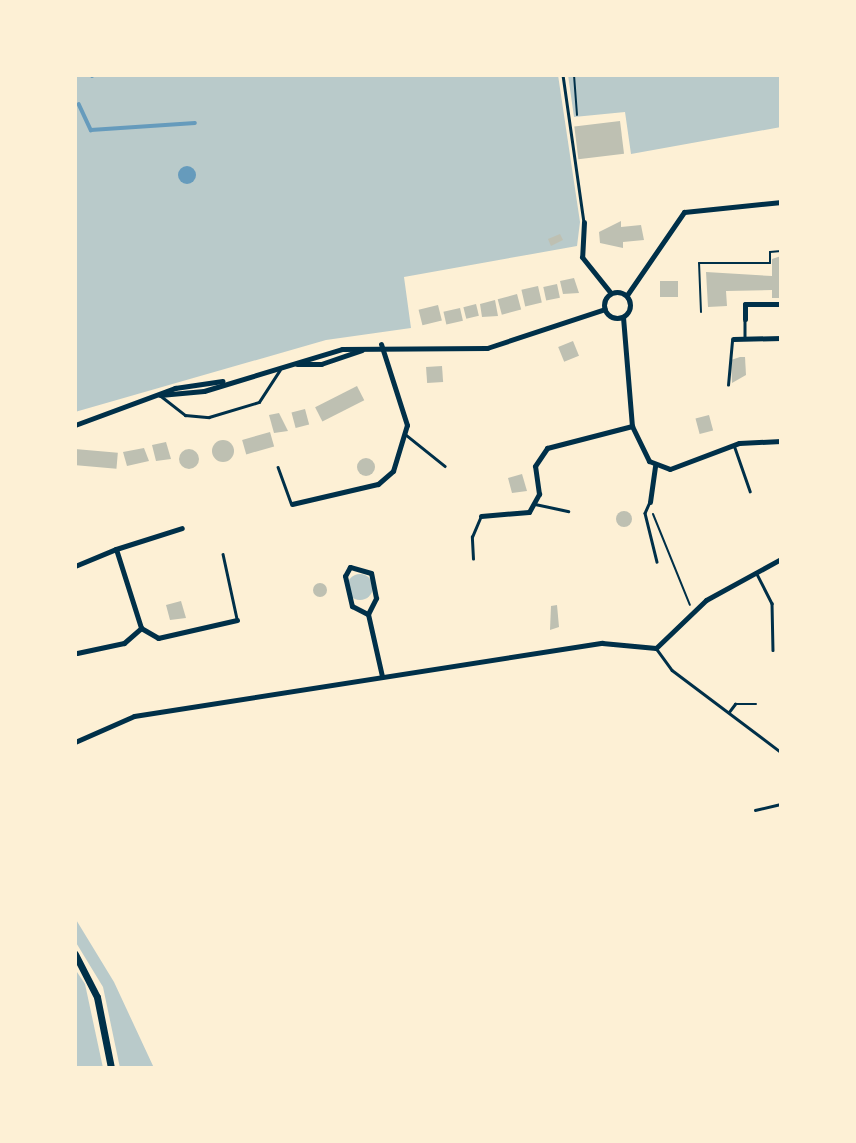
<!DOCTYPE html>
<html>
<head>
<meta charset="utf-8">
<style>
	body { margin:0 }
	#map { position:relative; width:856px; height:1143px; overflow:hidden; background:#fdf0d5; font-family:Manrope,sans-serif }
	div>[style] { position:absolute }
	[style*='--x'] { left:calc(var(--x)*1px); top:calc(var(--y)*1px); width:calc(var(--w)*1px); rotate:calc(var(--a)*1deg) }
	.green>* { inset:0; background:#b9caca }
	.round { border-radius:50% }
	.water>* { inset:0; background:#669bbc }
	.stream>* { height:3.5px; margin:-1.75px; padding:0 1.75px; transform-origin:1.75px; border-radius:1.75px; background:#669bbc }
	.building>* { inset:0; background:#bec0b2; transform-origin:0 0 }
	.path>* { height:2px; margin:-1px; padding:0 1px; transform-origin:1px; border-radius:1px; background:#003049 }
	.service>* { height:2.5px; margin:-1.25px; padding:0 1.25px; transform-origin:1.25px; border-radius:1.25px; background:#003049 }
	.minor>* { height:5px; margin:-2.5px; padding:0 2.5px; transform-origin:2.5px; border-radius:2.5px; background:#003049 }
	.minor>.ring { margin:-2.5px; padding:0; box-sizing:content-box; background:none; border:5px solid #003049; border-radius:50% }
	.tertiary>* { height:7px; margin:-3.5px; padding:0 3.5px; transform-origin:3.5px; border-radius:3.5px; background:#003049 }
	span { translate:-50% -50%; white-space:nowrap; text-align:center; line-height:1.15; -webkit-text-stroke:6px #fdf0d5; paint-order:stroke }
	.frame { position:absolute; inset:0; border:77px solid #fdf0d5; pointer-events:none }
</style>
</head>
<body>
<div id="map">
	<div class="green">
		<i style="clip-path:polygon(75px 75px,558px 75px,580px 222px,577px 246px,404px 277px,411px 328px,326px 340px,75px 412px)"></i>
		<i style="clip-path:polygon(568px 75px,781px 75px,781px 127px,631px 154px,625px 112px,574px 117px)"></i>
		<i class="round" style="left:347px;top:574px;width:26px;height:26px"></i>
		<i style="clip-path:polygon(75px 918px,114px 982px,154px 1068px,120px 1068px,103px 987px,75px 941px)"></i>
		<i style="clip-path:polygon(75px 969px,85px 984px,103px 1068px,75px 1068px)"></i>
	</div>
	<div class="water">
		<i class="round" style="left:178px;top:166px;width:18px;height:18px"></i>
	</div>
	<div class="stream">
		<i style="--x:92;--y:76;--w:2;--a:-27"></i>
		<i style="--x:79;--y:104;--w:29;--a:65"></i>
		<i style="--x:91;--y:130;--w:104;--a:-3.9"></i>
	</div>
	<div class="building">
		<i style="left:620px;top:121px;width:33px;height:46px;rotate:83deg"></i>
		<i style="clip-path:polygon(621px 221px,621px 227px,641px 225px,644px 240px,623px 242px,623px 248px,600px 243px,599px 232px)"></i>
		<i style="clip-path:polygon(560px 234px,563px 240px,551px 246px,548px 239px)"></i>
		<i style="clip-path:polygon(781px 256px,781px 298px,772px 298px,772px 290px,726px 291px,727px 306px,708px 307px,706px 272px,772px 276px,772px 259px)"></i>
		<i style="clip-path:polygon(574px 278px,579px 293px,563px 294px,560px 281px)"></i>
		<i style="left:660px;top:281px;width:18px;height:16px"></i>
		<i style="left:557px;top:284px;width:14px;height:14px;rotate:78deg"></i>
		<i style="left:538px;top:286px;width:17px;height:17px;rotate:77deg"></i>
		<i style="left:517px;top:294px;width:16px;height:20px;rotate:75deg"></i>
		<i style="clip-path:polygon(495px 300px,498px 316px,482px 317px,480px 304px)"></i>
		<i style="left:476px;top:304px;width:12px;height:13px;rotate:76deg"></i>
		<i style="left:438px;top:305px;width:16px;height:20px;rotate:76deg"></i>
		<i style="left:460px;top:308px;width:13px;height:17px;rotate:77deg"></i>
		<i style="left:573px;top:341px;width:16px;height:16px;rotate:68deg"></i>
		<i style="clip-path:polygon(740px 357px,745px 357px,746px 375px,732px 383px,731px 360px)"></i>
		<i style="left:442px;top:366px;width:16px;height:16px;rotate:86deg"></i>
		<i style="left:357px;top:386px;width:16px;height:47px;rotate:63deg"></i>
		<i style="left:305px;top:409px;width:16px;height:14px;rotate:75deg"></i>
		<i style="clip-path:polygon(279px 413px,288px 431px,274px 433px,269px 415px)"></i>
		<i style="left:709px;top:415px;width:16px;height:14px;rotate:75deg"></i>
		<i style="left:270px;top:432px;width:15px;height:29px;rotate:74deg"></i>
		<i class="round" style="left:212px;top:440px;width:22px;height:22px"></i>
		<i style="clip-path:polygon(166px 442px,171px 459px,156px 461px,152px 445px)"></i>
		<i style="clip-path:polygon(144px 448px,149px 461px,127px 466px,123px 452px)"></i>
		<i class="round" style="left:179px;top:449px;width:20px;height:20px"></i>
		<i style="left:75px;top:449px;width:43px;height:16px;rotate:5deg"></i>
		<i class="round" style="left:357px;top:458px;width:18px;height:18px"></i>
		<i style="clip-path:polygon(522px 474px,527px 491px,512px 493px,508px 478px)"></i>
		<i class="round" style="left:616px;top:511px;width:16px;height:16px"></i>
		<i class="round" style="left:313px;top:583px;width:14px;height:14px"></i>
		<i style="clip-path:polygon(181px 601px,186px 618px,170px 620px,166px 605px)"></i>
		<i style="clip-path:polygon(557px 605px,559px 627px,550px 630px,551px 606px)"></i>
	</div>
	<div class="path">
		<i style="--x:574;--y:75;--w:40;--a:85.7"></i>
		<i style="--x:701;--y:312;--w:49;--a:-92.3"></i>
		<i style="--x:699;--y:263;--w:71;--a:0"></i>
		<i style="--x:770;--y:263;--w:11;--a:-90"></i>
		<i style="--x:770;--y:252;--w:11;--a:-5"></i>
		<i style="--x:653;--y:514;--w:98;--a:67.9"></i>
	</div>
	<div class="service">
		<i style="--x:563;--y:75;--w:148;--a:81.9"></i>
		<i style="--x:745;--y:321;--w:18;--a:90"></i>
		<i style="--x:728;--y:385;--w:44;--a:-84.8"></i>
		<i style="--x:161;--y:396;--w:31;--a:38"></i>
		<i style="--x:185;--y:415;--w:24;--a:5"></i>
		<i style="--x:209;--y:417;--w:52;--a:-16.7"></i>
		<i style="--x:259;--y:402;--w:38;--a:-57"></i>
		<i style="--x:405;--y:434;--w:51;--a:38.7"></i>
		<i style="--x:734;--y:445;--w:49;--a:70.8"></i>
		<i style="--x:278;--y:467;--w:38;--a:70"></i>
		<i style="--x:650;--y:502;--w:12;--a:114"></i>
		<i style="--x:645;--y:513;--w:50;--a:76.2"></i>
		<i style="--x:535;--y:504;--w:34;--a:12"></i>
		<i style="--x:223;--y:554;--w:66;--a:77.8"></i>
		<i style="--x:473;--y:559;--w:22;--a:-93"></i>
		<i style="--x:472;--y:537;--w:23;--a:-67"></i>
		<i style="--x:757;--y:574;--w:33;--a:63"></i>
		<i style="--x:772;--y:603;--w:47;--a:88.8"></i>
		<i style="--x:656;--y:648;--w:27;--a:54"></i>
		<i style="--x:672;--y:670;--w:136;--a:37"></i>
		<i style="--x:729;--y:712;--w:10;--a:-53"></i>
		<i style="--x:735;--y:704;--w:21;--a:0"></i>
		<i style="--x:755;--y:810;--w:27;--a:-13"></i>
	</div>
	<div class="minor">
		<i style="--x:584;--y:222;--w:35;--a:93"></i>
		<i style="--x:582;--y:257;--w:45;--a:51.3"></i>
		<i class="ring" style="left:604px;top:292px;width:21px;height:21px"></i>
		<i style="--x:627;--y:295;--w:101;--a:-55.5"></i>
		<i style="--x:684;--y:212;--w:98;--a:-5.9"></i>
		<i style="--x:623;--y:317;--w:109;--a:85.3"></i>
		<i style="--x:632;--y:426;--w:39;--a:64"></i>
		<i style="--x:649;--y:461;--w:22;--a:21"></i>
		<i style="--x:670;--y:469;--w:74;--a:-20.6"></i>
		<i style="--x:739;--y:443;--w:42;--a:-2.7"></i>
		<i style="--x:745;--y:319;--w:15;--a:-90"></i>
		<i style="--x:745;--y:304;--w:36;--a:0"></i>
		<i style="--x:733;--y:339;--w:48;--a:-1.2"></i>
		<i style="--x:297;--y:364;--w:24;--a:0"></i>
		<i style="--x:321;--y:364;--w:43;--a:-18.9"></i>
		<i style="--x:160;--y:395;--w:44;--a:-5.2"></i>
		<i style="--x:204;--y:391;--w:144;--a:-16.9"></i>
		<i style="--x:342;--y:349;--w:145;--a:-0.4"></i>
		<i style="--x:487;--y:348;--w:124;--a:-18.3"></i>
		<i style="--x:75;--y:425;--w:107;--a:-20.3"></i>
		<i style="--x:175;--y:388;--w:48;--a:-8.5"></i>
		<i style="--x:650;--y:502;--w:37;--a:-82"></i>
		<i style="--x:292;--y:504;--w:88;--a:-13.1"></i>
		<i style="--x:378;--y:484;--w:20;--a:-41"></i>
		<i style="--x:393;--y:471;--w:48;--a:-73.1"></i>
		<i style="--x:407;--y:425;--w:85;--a:-107.8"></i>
		<i style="--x:481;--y:516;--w:48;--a:-4.8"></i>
		<i style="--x:529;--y:512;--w:21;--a:-61"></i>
		<i style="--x:539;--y:494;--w:28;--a:-98"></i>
		<i style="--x:535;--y:466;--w:22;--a:-56"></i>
		<i style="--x:547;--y:448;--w:88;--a:-14.5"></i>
		<i style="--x:116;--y:549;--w:69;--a:-17.7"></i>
		<i style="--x:75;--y:566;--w:44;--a:-22.5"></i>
		<i style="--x:116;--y:549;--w:83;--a:72.4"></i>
		<i style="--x:141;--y:628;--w:20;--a:30"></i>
		<i style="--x:158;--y:638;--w:81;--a:-12.8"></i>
		<i style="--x:368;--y:614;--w:18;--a:-63"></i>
		<i style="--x:376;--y:598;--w:25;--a:-101"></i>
		<i style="--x:371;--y:573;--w:22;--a:-164"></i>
		<i style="--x:350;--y:567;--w:10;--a:119"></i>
		<i style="--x:345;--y:576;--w:31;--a:77"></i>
		<i style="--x:352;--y:606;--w:18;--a:27"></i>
		<i style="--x:368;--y:614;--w:64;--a:77.3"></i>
		<i style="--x:77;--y:653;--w:48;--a:-12"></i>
		<i style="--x:124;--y:643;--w:23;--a:-41"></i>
		<i style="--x:75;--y:742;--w:64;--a:-23.8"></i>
		<i style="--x:134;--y:716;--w:474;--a:-8.9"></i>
		<i style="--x:602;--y:643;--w:54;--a:5.3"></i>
		<i style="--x:656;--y:648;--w:69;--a:-43.8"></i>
		<i style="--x:706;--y:600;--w:85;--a:-28.7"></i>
	</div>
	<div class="tertiary">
		<i style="--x:75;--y:954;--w:48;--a:62.9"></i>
		<i style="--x:97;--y:997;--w:72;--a:78.8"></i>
	</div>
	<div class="frame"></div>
</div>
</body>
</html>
